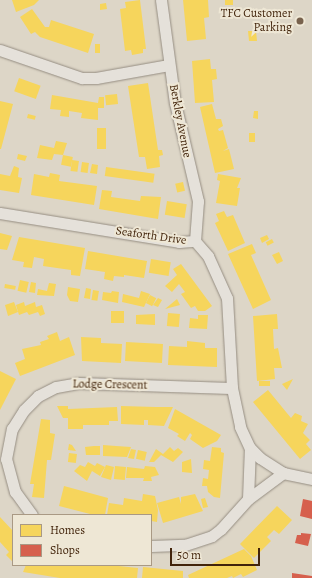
<!DOCTYPE html>
<html>
<head>
<meta charset="utf-8">
<style>
	body { margin:0 }
	#map { position:relative; width:312px; height:578px; overflow:hidden; background:#ddd6c7; font-family:Alegreya,serif }
	div>[style] { position:absolute }
	[style*='--x'] { left:calc(var(--x)*1px); top:calc(var(--y)*1px); width:calc(var(--w)*1px); rotate:calc(var(--a)*1deg) }
	.homes>* { inset:0; background:#f6d55c; transform-origin:0 0 }
	.shops>* { inset:0; background:#d6604d }
	.roads { filter:drop-shadow(0 0 1px #958d82) drop-shadow(0 0 1px #958d82) }
	.street>* { height:11px; margin:-5.5px; padding:0 5.5px; transform-origin:5.5px; border-radius:5.5px; background:#e5e1da }
	.dots>* { width:11px; height:11px; translate:-50% -50%; box-sizing:border-box; border:2px solid #eee7d5; border-radius:50% }
	span { translate:-50% -50%; white-space:nowrap; text-align:center; line-height:1.15; -webkit-text-stroke:4px #eee7d5; paint-order:stroke }
	.poi-label { font-size:12px; color:#42240b }
	.right { translate:-100% -50%; text-align:right }
	.street-label { font-size:12px; color:#42240b }
	.legend { position:absolute; left:12px; top:514px; width:140px; height:52px; box-sizing:border-box; background:#eee7d5; border:1px solid #a99984; margin:0; padding:5px 7px; list-style:none; font-size:12px; color:#42240b }
	.legend li { display:flex; align-items:center; gap:8px; height:20px }
	.legend b { width:20px; border:1px solid #a99984 }
	.scale { position:absolute; left:170px; top:548px; width:90px; height:18px; box-sizing:border-box; border:2px solid #42240b; border-top:0; padding-left:5px; font-size:12px; line-height:14px; white-space:nowrap; color:#42240b; -webkit-text-stroke:3px #eee7d5; paint-order:stroke }
</style>
</head>
<body>
<div id="map">
	<div class="homes">
		<i style="clip-path:polygon(12px 0,39px 0,34px 5px,16px 12px)"></i>
		<i style="clip-path:polygon(140px 0,146px 49px,143px 49px,143px 53px,132px 55px,131px 50px,125px 51px,120px 9px,126px 8px,125px 2px)"></i>
		<i style="clip-path:polygon(183px 0,208px 0,209px 17px,204px 18px,206px 39px,187px 41px)"></i>
		<i style="left:225px;top:0;width:8px;height:5px"></i>
		<i style="clip-path:polygon(106px 3px,107px 9px,100px 10px,100px 4px)"></i>
		<i style="clip-path:polygon(32px 9px,45px 27px,49px 27px,51px 20px,94px 34px,88px 53px,40px 37px,35px 32px,31px 34px,20px 17px)"></i>
		<i style="clip-path:polygon(248px 31px,256px 31px,257px 41px,249px 41px)"></i>
		<i style="left:95px;top:44px;width:5px;height:9px"></i>
		<i style="clip-path:polygon(210px 59px,211px 69px,216px 69px,217px 79px,212px 80px,214px 102px,195px 103px,192px 61px)"></i>
		<i style="left:19px;top:78px;width:23px;height:14px;rotate:20deg"></i>
		<i style="clip-path:polygon(148px 83px,158px 150px,162px 150px,163px 155px,159px 156px,160px 167px,147px 169px,145px 157px,139px 157px,128px 86px)"></i>
		<i style="left:117px;top:94px;width:10px;height:12px;rotate:84deg"></i>
		<i style="clip-path:polygon(52px 95px,98px 103px,99px 97px,104px 97px,104px 108px,98px 108px,98px 120px,81px 118px,82px 113px,69px 111px,69px 117px,60px 116px,61px 110px,50px 109px)"></i>
		<i style="clip-path:polygon(0 101px,13px 104px,1px 149px,0 149px)"></i>
		<i style="clip-path:polygon(212px 104px,216px 119px,221px 119px,223px 126px,218px 129px,219px 131px,223px 130px,228px 148px,223px 151px,229px 149px,234px 169px,215px 173px,200px 107px)"></i>
		<i style="clip-path:polygon(254px 111px,258px 111px,258px 119px,253px 118px)"></i>
		<i style="left:28px;top:114px;width:8px;height:4px;rotate:14deg"></i>
		<i style="left:97px;top:128px;width:9px;height:21px"></i>
		<i style="left:249px;top:133px;width:6px;height:9px"></i>
		<i style="clip-path:polygon(56px 141px,67px 143px,63px 155px,54px 154px,52px 160px,37px 158px,40px 145px,54px 148px)"></i>
		<i style="clip-path:polygon(18px 154px,27px 156px,25px 161px,17px 159px)"></i>
		<i style="left:63px;top:155px;width:10px;height:10px;rotate:11deg"></i>
		<i style="left:72px;top:160px;width:7px;height:11px;rotate:8deg"></i>
		<i style="left:82px;top:162px;width:7px;height:10px;rotate:8deg"></i>
		<i style="clip-path:polygon(92px 164px,98px 165px,97px 174px,90px 173px)"></i>
		<i style="clip-path:polygon(14px 166px,19px 168px,18px 177px,22px 178px,19px 193px,0 190px,0 174px,10px 176px)"></i>
		<i style="left:106px;top:167px;width:49px;height:9px;rotate:8deg"></i>
		<i style="clip-path:polygon(50px 173px,60px 175px,59px 181px,97px 186px,94px 205px,31px 195px,34px 174px,49px 177px)"></i>
		<i style="clip-path:polygon(218px 174px,241px 178px,237px 188px,240px 188px,237px 206px,216px 203px,220px 181px,217px 180px)"></i>
		<i style="left:183px;top:182px;width:9px;height:8px;rotate:77deg"></i>
		<i style="clip-path:polygon(102px 190px,112px 191px,111px 197px,140px 201px,141px 196px,161px 197px,158px 219px,99px 209px)"></i>
		<i style="left:167px;top:201px;width:20px;height:14px;rotate:9deg"></i>
		<i style="clip-path:polygon(224px 211px,227px 217px,233px 215px,245px 243px,228px 251px,215px 223px,219px 221px,216px 214px)"></i>
		<i style="clip-path:polygon(0 233px,12px 236px,7px 250px,0 249px)"></i>
		<i style="clip-path:polygon(267px 235px,269px 239px,262px 243px,260px 238px)"></i>
		<i style="clip-path:polygon(19px 237px,85px 248px,80px 276px,71px 275px,71px 270px,43px 266px,44px 259px,34px 257px,32px 268px,23px 267px,24px 262px,12px 260px)"></i>
		<i style="left:272px;top:239px;width:4px;height:7px;rotate:63deg"></i>
		<i style="clip-path:polygon(252px 244px,256px 253px,251px 255px,271px 300px,253px 309px,228px 254px)"></i>
		<i style="clip-path:polygon(88px 251px,147px 261px,144px 278px,124px 275px,124px 277px,114px 276px,113px 281px,104px 279px,105px 272px,85px 269px)"></i>
		<i style="clip-path:polygon(279px 252px,283px 261px,277px 264px,272px 255px)"></i>
		<i style="left:151px;top:259px;width:20px;height:14px;rotate:9deg"></i>
		<i style="clip-path:polygon(181px 264px,212px 306px,205px 311px,198px 311px,195px 306px,191px 308px,181px 294px,185px 292px,179px 284px,172px 292px,165px 286px,177px 275px,173px 269px)"></i>
		<i style="left:20px;top:280px;width:9px;height:11px;rotate:13deg"></i>
		<i style="clip-path:polygon(31px 282px,36px 283px,35px 293px,29px 292px)"></i>
		<i style="clip-path:polygon(49px 283px,56px 284px,54px 296px,37px 295px,38px 289px,47px 291px)"></i>
		<i style="left:5px;top:284px;width:11px;height:4px;rotate:10deg"></i>
		<i style="clip-path:polygon(68px 287px,80px 289px,78px 302px,70px 301px,67px 295px)"></i>
		<i style="clip-path:polygon(86px 288px,91px 289px,90px 299px,84px 298px)"></i>
		<i style="left:93px;top:290px;width:6px;height:10px;rotate:9deg"></i>
		<i style="clip-path:polygon(112px 291px,119px 292px,118px 303px,102px 300px,103px 292px,111px 293px)"></i>
		<i style="clip-path:polygon(141px 291px,150px 294px,144px 307px,122px 302px,123px 294px,139px 298px)"></i>
		<i style="left:150px;top:295px;width:7px;height:9px;rotate:27deg"></i>
		<i style="clip-path:polygon(158px 298px,162px 300px,158px 307px,153px 305px)"></i>
		<i style="clip-path:polygon(177px 299px,180px 305px,165px 309px)"></i>
		<i style="clip-path:polygon(14px 302px,18px 312px,8px 316px,5px 305px)"></i>
		<i style="clip-path:polygon(24px 302px,25px 306px,35px 302px,36px 307px,42px 305px,45px 314px,40px 316px,38px 312px,29px 315px,27px 312px,19px 315px,16px 305px)"></i>
		<i style="left:111px;top:311px;width:13px;height:12px"></i>
		<i style="left:168px;top:313px;width:12px;height:13px;rotate:5deg"></i>
		<i style="clip-path:polygon(155px 314px,155px 325px,136px 324px,136px 315px)"></i>
		<i style="clip-path:polygon(277px 314px,278px 329px,273px 329px,274px 349px,278px 348px,282px 368px,274px 368px,275px 379px,257px 381px,253px 316px)"></i>
		<i style="clip-path:polygon(198px 315px,208px 315px,207px 329px,189px 328px,190px 318px,198px 319px)"></i>
		<i style="clip-path:polygon(57px 332px,60px 341px,69px 337px,75px 355px,20px 376px,15px 363px,25px 359px,22px 349px,41px 345px,40px 342px,49px 339px,47px 336px)"></i>
		<i style="clip-path:polygon(81px 337px,101px 338px,101px 343px,122px 344px,121px 363px,82px 361px)"></i>
		<i style="clip-path:polygon(187px 341px,205px 343px,205px 348px,217px 348px,217px 367px,168px 365px,169px 346px,187px 347px)"></i>
		<i style="left:126px;top:342px;width:37px;height:19px;rotate:3deg"></i>
		<i style="clip-path:polygon(0 371px,16px 379px,0 410px)"></i>
		<i style="clip-path:polygon(293px 379px,287px 390px,282px 384px)"></i>
		<i style="left:259px;top:381px;width:11px;height:5px"></i>
		<i style="clip-path:polygon(268px 390px,291px 418px,295px 413px,302px 416px,301px 421px,308px 424px,303px 433px,310px 440px,306px 444px,311px 450px,300px 459px,253px 402px)"></i>
		<i style="clip-path:polygon(57px 406px,68px 406px,68px 409px,117px 407px,118px 421px,109px 421px,109px 425px,83px 425px,83px 429px,68px 429px,68px 418px,63px 418px)"></i>
		<i style="clip-path:polygon(121px 406px,156px 407px,173px 407px,164px 426px,148px 425px,148px 420px,144px 420px,144px 425px,121px 424px)"></i>
		<i style="clip-path:polygon(175px 409px,221px 435px,217px 441px,203px 448px,190px 439px,192px 435px,190px 433px,185px 441px,177px 436px,179px 434px,168px 428px)"></i>
		<i style="clip-path:polygon(41px 419px,50px 420px,50px 433px,55px 434px,51px 460px,47px 460px,44px 498px,32px 497px,34px 484px,30px 484px)"></i>
		<i style="clip-path:polygon(69px 444px,72px 445px,76px 451px,68px 450px)"></i>
		<i style="clip-path:polygon(103px 445px,116px 446px,131px 447px,127px 457px,103px 456px)"></i>
		<i style="clip-path:polygon(94px 446px,100px 446px,100px 455px,86px 455px,85px 447px)"></i>
		<i style="clip-path:polygon(170px 447px,174px 451px,178px 448px,183px 452px,173px 462px,161px 455px,154px 462px,149px 462px,156px 449px,163px 454px)"></i>
		<i style="clip-path:polygon(212px 447px,221px 448px,221px 452px,224px 453px,220px 498px,214px 497px,208px 492px,207px 486px,202px 486px,203px 478px,208px 479px,209px 470px,203px 469px,204px 460px,210px 461px)"></i>
		<i style="clip-path:polygon(131px 449px,136px 450px,134px 459px,128px 458px)"></i>
		<i style="left:138px;top:450px;width:9px;height:9px;rotate:13deg"></i>
		<i style="left:69px;top:453px;width:8px;height:9px;rotate:7deg"></i>
		<i style="clip-path:polygon(191px 459px,192px 473px,182px 472px,182px 462px)"></i>
		<i style="clip-path:polygon(88px 462px,95px 466px,97px 463px,105px 467px,100px 476px,92px 471px,87px 481px,74px 471px,80px 465px,85px 467px)"></i>
		<i style="clip-path:polygon(106px 465px,114px 467px,111px 480px,101px 477px)"></i>
		<i style="left:115px;top:466px;width:11px;height:13px;rotate:5deg"></i>
		<i style="clip-path:polygon(145px 466px,155px 467px,159px 475px,151px 477px,152px 481px,143px 481px,144px 478px,126px 478px,127px 467px,144px 469px)"></i>
		<i style="clip-path:polygon(64px 486px,108px 498px,105px 515px,94px 515px,59px 506px)"></i>
		<i style="clip-path:polygon(143px 494px,155px 496px,158px 510px,157px 522px,151px 521px,151px 515px,107px 515px,109px 503px,123px 505px,124px 498px,142px 501px)"></i>
		<i style="clip-path:polygon(195px 494px,203px 511px,163px 523px,157px 503px,179px 497px,181px 504px,181px 497px)"></i>
		<i style="clip-path:polygon(205px 498px,208px 507px,203px 508px,201px 499px)"></i>
		<i style="clip-path:polygon(277px 506px,292px 520px,279px 534px,274px 530px,267px 537px,271px 541px,254px 558px,240px 544px)"></i>
		<i style="clip-path:polygon(0 517px,13px 531px,13px 562px,6px 555px,9px 552px,0 542px)"></i>
		<i style="clip-path:polygon(244px 549px,251px 556px,257px 570px,243px 577px,241px 574px,233px 578px,232px 576px,227px 578px,189px 578px,188px 575px)"></i>
		<i style="clip-path:polygon(26px 565px,109px 565px,138px 568px,137px 578px,60px 578px,23px 572px)"></i>
		<i style="clip-path:polygon(143px 567px,183px 571px,183px 578px,142px 578px)"></i>
	</div>
	<div class="shops">
		<i style="clip-path:polygon(303px 499px,312px 501px,312px 519px,300px 516px)"></i>
		<i style="clip-path:polygon(301px 533px,311px 534px,308px 546px,295px 543px,297px 535px,301px 535px)"></i>
		<i style="clip-path:polygon(292px 573px,312px 576px,312px 578px,292px 578px)"></i>
	</div>
	<div class="roads">
		<div class="street">
			<i style="--x:161;--y:0;--w:104;--a:82.3"></i>
			<i style="--x:175;--y:103;--w:101;--a:76.8"></i>
			<i style="--x:198;--y:201;--w:40;--a:94.3"></i>
			<i style="--x:195;--y:241;--w:20;--a:49"></i>
			<i style="--x:208;--y:256;--w:46;--a:65.7"></i>
			<i style="--x:227;--y:298;--w:90;--a:86.8"></i>
			<i style="--x:232;--y:388;--w:40;--a:78"></i>
			<i style="--x:240;--y:427;--w:23;--a:65"></i>
			<i style="--x:250;--y:448;--w:14;--a:45"></i>
			<i style="--x:260;--y:458;--w:27;--a:33"></i>
			<i style="--x:283;--y:473;--w:30;--a:12"></i>
			<i style="--x:0;--y:50;--w:87;--a:18.9"></i>
			<i style="--x:82;--y:78;--w:14;--a:0"></i>
			<i style="--x:96;--y:78;--w:74;--a:-10.1"></i>
			<i style="--x:0;--y:213;--w:181;--a:9.2"></i>
			<i style="--x:179;--y:242;--w:16;--a:-4"></i>
			<i style="--x:248;--y:499;--w:51;--a:-87.8"></i>
			<i style="--x:32;--y:515;--w:29;--a:-126"></i>
			<i style="--x:15;--y:492;--w:34;--a:-105"></i>
			<i style="--x:6;--y:459;--w:31;--a:-79"></i>
			<i style="--x:12;--y:429;--w:22;--a:-58"></i>
			<i style="--x:24;--y:410;--w:20;--a:-45"></i>
			<i style="--x:38;--y:396;--w:20;--a:-27"></i>
			<i style="--x:56;--y:387;--w:22;--a:-10"></i>
			<i style="--x:78;--y:383;--w:154;--a:1.9"></i>
			<i style="--x:151;--y:546;--w:34;--a:-2"></i>
			<i style="--x:185;--y:545;--w:28;--a:-18"></i>
			<i style="--x:212;--y:536;--w:11;--a:-38"></i>
			<i style="--x:221;--y:529;--w:40;--a:-48"></i>
			<i style="--x:248;--y:499;--w:44;--a:-36.6"></i>
		</div>
	</div>
	<div class="dots">
		<i style="left:300px;top:21px;background:#78624d"></i>
	</div>
	<div class="poi-label">
		<span class="right" style="left:292px;top:21px">TFC Customer<br>Parking</span>
	</div>
	<div class="street-label">
		<span style="left:180px;top:121px;rotate:79deg">Berkley Avenue</span>
		<span style="left:151px;top:236px;rotate:8deg">Seaforth Drive</span>
		<span style="left:110px;top:385px;rotate:1deg">Lodge Crescent</span>
	</div>
	<ul class="legend">
	<li><b style="height:11px;background:#f6d55c"></b>Homes</li>
	<li><b style="height:11px;background:#d6604d"></b>Shops</li>
	</ul>
	<div class="scale">50 m</div>
</div>
</body>
</html>
